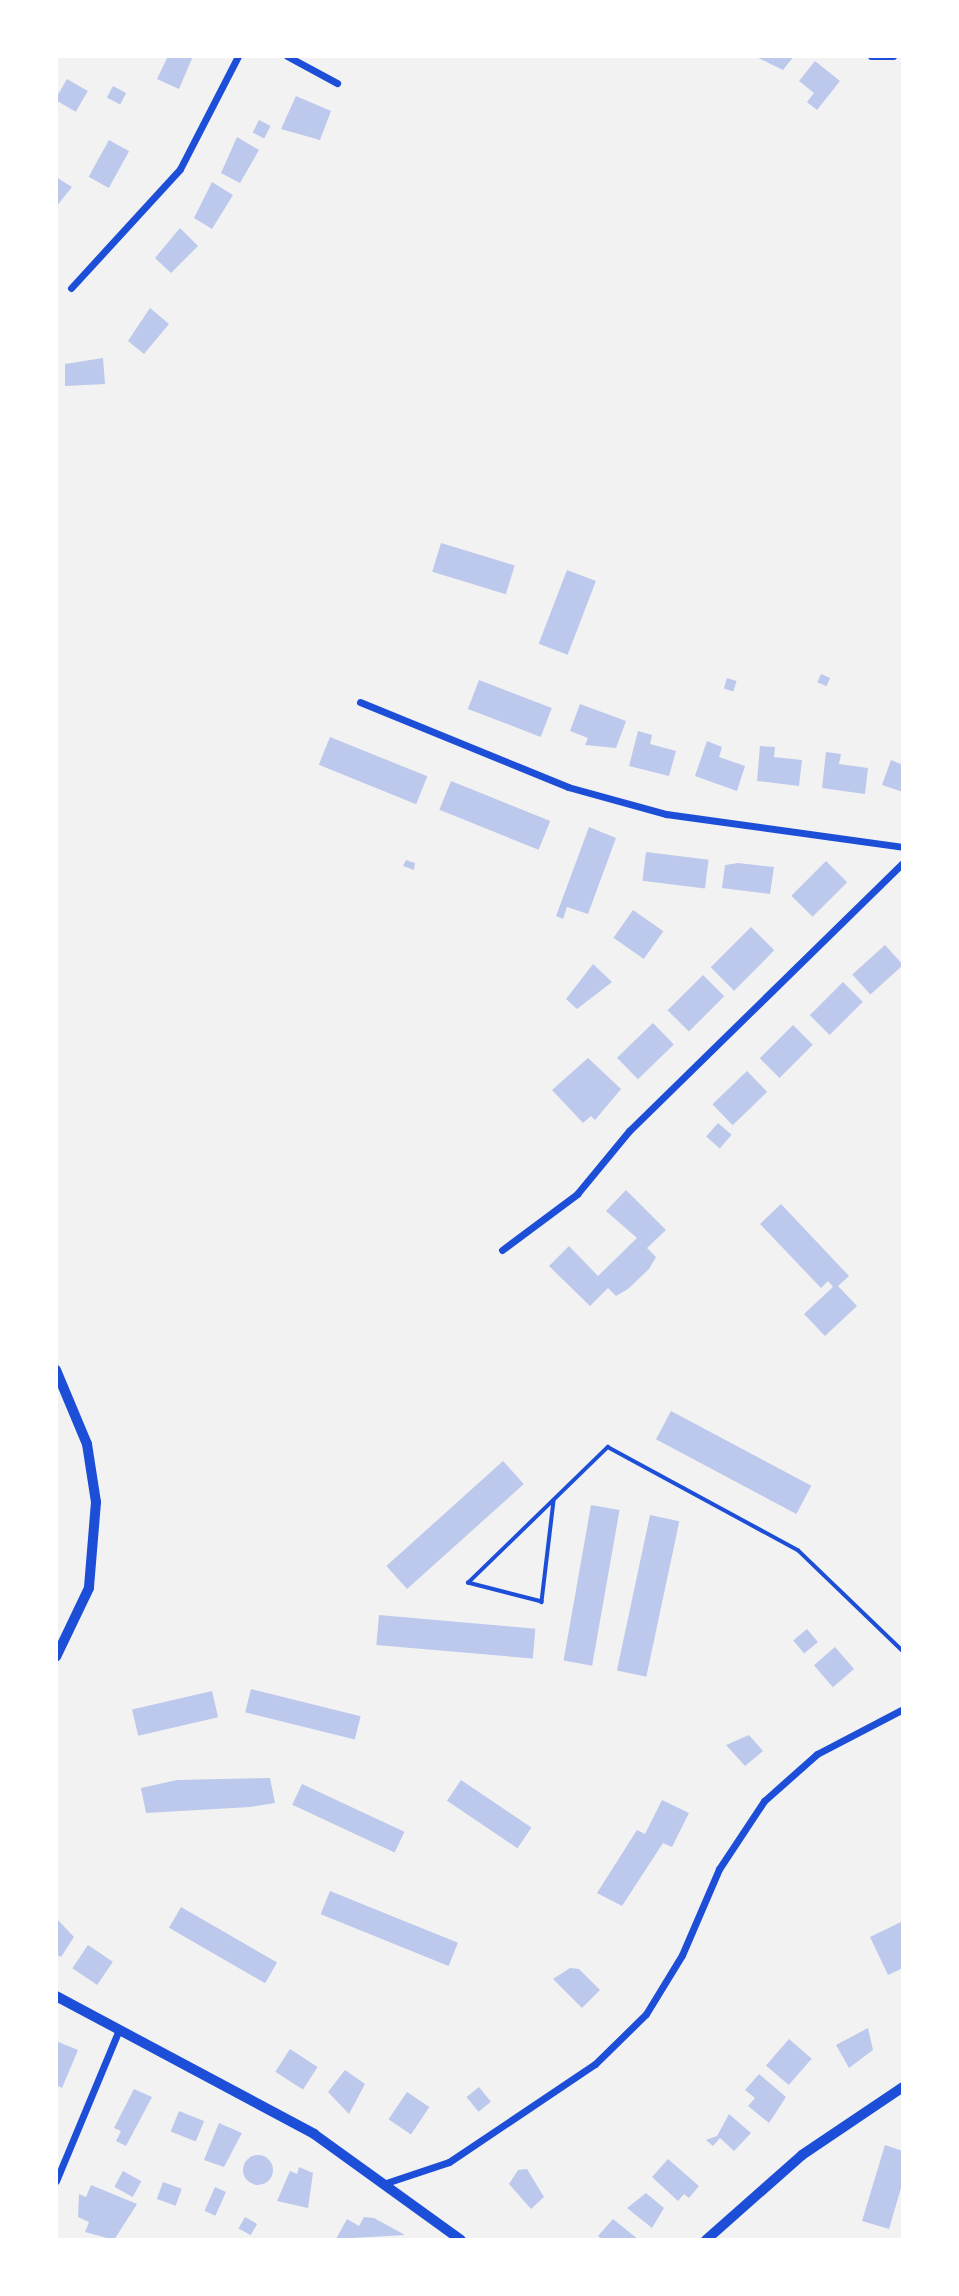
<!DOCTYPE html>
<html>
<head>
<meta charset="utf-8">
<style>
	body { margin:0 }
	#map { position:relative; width:959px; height:2296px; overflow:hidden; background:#f2f2f2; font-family:Signika,sans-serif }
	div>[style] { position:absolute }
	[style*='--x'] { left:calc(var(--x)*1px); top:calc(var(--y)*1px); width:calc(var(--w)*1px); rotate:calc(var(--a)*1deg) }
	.building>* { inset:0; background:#bdc9ec; transform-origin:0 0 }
	.round { border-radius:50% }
	.service>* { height:3.5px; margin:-1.75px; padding:0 1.75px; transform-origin:1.75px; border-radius:1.75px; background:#1d4ed8 }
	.minor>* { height:7px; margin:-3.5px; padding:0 3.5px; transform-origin:3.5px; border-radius:3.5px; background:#1d4ed8 }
	.tertiary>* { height:10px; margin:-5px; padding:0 5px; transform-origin:5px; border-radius:5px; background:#1d4ed8 }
	.secondary>* { height:10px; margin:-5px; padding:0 5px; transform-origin:5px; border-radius:5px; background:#1d4ed8 }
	span { translate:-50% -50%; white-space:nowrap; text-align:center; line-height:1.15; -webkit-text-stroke:5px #fff; paint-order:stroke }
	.frame { position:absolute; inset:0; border:58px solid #fff; pointer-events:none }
</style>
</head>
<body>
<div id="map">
	<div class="building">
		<i style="clip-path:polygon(168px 56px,193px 56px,179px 89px,157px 79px)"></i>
		<i style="clip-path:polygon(754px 56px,794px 56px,783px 70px)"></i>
		<i style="clip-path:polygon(815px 61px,840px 81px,817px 110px,807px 102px,814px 93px,799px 81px)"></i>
		<i style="left:67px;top:79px;width:24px;height:24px;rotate:30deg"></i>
		<i style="left:113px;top:86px;width:15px;height:13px;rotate:28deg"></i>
		<i style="clip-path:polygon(296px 96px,331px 111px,320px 140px,281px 129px)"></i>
		<i style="left:259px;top:120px;width:13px;height:14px;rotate:27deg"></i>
		<i style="clip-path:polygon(237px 137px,259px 150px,240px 183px,221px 173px)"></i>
		<i style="left:109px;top:140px;width:23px;height:42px;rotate:29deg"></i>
		<i style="clip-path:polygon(56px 177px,72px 187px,56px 207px)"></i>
		<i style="clip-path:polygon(212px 182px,233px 195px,212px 229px,194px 218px)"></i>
		<i style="clip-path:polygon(180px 228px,198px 246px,171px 273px,155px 258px)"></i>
		<i style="clip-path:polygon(150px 308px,169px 324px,144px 354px,128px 341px)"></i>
		<i style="clip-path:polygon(103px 358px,105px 384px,65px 386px,65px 364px)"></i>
		<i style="left:441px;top:543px;width:77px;height:30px;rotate:17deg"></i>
		<i style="left:567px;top:570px;width:31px;height:79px;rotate:21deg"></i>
		<i style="left:821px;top:674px;width:10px;height:9px;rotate:24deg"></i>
		<i style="left:727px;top:678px;width:10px;height:11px;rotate:17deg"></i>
		<i style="left:479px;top:680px;width:78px;height:31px;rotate:21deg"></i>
		<i style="clip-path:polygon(580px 704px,626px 721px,616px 748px,585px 745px,588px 738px,570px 731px)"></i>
		<i style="clip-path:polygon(638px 731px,652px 735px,650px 744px,676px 751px,669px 776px,629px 766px)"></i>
		<i style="left:330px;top:737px;width:105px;height:30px;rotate:22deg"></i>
		<i style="clip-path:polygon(707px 741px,722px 747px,719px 757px,745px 766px,737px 791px,695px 776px)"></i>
		<i style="clip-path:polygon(760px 746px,775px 747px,774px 757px,802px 760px,799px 786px,757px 781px)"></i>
		<i style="clip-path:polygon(826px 752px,841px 754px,839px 764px,868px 768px,865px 794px,822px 788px)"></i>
		<i style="clip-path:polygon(891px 760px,903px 765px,903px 792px,882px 785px)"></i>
		<i style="left:451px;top:781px;width:107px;height:31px;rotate:22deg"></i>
		<i style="clip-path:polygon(589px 827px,616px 838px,588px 914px,567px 907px,563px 919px,556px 916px)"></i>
		<i style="left:646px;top:852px;width:63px;height:29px;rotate:7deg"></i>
		<i style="clip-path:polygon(406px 860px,415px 863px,414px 870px,403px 866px)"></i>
		<i style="left:826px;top:861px;width:30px;height:49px;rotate:45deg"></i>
		<i style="clip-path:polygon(738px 863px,774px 867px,770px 894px,722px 888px,725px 865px)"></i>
		<i style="left:633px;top:910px;width:37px;height:34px;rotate:35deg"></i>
		<i style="left:751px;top:927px;width:33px;height:57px;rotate:45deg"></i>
		<i style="left:885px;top:945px;width:27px;height:44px;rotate:48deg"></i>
		<i style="clip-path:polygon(593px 964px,612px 982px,577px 1009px,566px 999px)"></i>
		<i style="left:703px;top:975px;width:30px;height:50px;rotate:45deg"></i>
		<i style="left:843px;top:982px;width:28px;height:47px;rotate:45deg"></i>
		<i style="left:653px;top:1023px;width:30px;height:50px;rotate:46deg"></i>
		<i style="left:793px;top:1025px;width:28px;height:47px;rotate:45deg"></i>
		<i style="clip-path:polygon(588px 1058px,621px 1089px,595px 1120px,591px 1116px,583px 1123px,552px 1090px)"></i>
		<i style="left:747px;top:1071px;width:29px;height:48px;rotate:46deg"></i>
		<i style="left:718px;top:1123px;width:18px;height:18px;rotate:41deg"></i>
		<i style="clip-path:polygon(626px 1190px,666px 1230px,647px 1248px,656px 1257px,649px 1269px,628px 1289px,616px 1296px,608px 1288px,590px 1306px,549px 1266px,569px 1246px,598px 1276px,637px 1238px,606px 1211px)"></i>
		<i style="clip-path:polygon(781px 1204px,849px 1276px,838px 1286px,857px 1306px,825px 1336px,804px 1314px,833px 1287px,828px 1281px,821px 1288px,760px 1224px)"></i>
		<i style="left:671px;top:1411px;width:159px;height:32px;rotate:28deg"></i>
		<i style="left:503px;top:1461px;width:31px;height:157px;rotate:48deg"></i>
		<i style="left:591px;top:1505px;width:29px;height:158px;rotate:10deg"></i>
		<i style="left:650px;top:1515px;width:30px;height:159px;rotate:12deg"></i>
		<i style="left:379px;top:1615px;width:157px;height:30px;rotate:5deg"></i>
		<i style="left:807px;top:1629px;width:17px;height:18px;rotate:50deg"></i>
		<i style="left:835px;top:1647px;width:29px;height:28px;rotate:49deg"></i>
		<i style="left:251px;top:1689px;width:113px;height:24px;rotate:14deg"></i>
		<i style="left:212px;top:1691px;width:27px;height:82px;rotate:77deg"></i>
		<i style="clip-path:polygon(749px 1735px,763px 1751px,745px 1766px,726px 1745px)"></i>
		<i style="clip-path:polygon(270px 1778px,275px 1803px,250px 1807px,146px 1813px,141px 1788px,177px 1780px)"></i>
		<i style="left:461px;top:1780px;width:85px;height:25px;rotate:34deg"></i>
		<i style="left:302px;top:1784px;width:113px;height:23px;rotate:25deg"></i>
		<i style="clip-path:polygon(662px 1800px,689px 1813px,672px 1847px,663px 1843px,622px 1906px,597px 1893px,637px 1830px,645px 1834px)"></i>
		<i style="left:330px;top:1891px;width:138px;height:25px;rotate:22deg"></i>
		<i style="left:181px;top:1907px;width:111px;height:24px;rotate:30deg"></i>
		<i style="clip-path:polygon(56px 1918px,74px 1937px,61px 1957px,56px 1954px)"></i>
		<i style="clip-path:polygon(903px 1921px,903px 1968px,888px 1975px,870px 1937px)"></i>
		<i style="left:88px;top:1945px;width:30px;height:28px;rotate:34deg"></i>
		<i style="clip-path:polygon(570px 1968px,579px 1969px,600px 1990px,582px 2008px,553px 1979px)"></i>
		<i style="clip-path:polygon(868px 2028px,873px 2050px,849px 2068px,836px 2045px)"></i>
		<i style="left:789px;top:2039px;width:30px;height:35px;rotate:41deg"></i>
		<i style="clip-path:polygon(56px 2041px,78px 2050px,62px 2088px,56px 2085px)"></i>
		<i style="left:290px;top:2049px;width:33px;height:27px;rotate:33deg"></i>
		<i style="clip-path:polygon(345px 2070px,365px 2084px,349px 2114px,328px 2092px)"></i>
		<i style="clip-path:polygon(759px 2074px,786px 2097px,769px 2123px,748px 2106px,755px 2098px,745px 2090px)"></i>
		<i style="left:479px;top:2087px;width:19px;height:16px;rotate:51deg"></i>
		<i style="clip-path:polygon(134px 2089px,152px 2097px,126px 2146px,116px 2141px,121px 2131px,114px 2128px)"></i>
		<i style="left:407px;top:2092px;width:27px;height:33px;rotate:34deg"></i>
		<i style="left:179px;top:2111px;width:27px;height:22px;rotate:22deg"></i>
		<i style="clip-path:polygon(729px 2114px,751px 2133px,734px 2151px,720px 2138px,713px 2146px,706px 2140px,717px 2136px)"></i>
		<i style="clip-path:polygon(219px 2123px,242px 2133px,224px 2167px,204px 2160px)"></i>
		<i style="clip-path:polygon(885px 2145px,903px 2151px,903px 2181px,889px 2229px,862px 2221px)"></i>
		<i class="round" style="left:243px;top:2155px;width:30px;height:30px"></i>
		<i style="clip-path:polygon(668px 2159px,699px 2186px,689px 2198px,684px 2194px,678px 2201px,652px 2177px)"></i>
		<i style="clip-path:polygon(299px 2167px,313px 2173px,308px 2208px,277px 2201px,290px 2171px,297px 2174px)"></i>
		<i style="clip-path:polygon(527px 2169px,544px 2197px,531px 2209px,509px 2184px,518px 2170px)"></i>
		<i style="left:123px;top:2171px;width:21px;height:18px;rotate:29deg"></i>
		<i style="left:163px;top:2182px;width:20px;height:18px;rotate:20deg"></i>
		<i style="clip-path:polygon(91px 2185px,137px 2204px,114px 2240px,85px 2232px,89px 2222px,78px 2217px,79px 2194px,86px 2197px)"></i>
		<i style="left:215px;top:2187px;width:12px;height:26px;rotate:24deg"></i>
		<i style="clip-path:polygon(646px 2193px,664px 2208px,652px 2228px,627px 2208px)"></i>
		<i style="left:245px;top:2217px;width:14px;height:13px;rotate:30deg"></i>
		<i style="clip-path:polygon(364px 2217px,374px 2218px,405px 2235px,336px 2239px,347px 2219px,359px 2226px)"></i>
		<i style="clip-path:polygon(613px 2219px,639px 2240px,603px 2240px,598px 2236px)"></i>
	</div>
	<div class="service">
		<i style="--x:554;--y:1501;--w:102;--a:96.8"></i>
		<i style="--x:542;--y:1602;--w:76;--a:-165.6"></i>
		<i style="--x:468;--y:1583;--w:195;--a:-44.2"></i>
		<i style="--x:608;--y:1447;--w:216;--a:28.5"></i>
		<i style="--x:798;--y:1550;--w:146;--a:43.9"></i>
	</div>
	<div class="minor">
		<i style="--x:287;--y:56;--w:57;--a:28.4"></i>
		<i style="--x:871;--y:56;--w:22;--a:0"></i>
		<i style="--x:71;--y:288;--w:161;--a:-47.5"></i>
		<i style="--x:180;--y:169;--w:127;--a:-62.8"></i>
		<i style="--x:360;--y:702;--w:225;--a:22.2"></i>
		<i style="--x:568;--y:787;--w:102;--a:15.4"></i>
		<i style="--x:666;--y:814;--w:239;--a:7.9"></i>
		<i style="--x:502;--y:1250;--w:94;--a:-36.7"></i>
		<i style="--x:577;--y:1194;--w:82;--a:-50.5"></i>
		<i style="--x:629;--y:1131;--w:383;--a:-44.4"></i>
		<i style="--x:56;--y:2181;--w:161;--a:-67.4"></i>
		<i style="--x:386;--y:2183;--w:66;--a:-18.4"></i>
		<i style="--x:449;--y:2162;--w:176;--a:-33.9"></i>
		<i style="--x:595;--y:2064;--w:71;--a:-44.4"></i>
		<i style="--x:646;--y:2014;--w:69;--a:-58.6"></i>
		<i style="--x:682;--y:1955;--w:94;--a:-66.7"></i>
		<i style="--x:719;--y:1869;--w:82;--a:-56.5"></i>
		<i style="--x:764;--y:1801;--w:71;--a:-41.6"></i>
		<i style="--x:817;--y:1754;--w:97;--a:-27.6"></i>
	</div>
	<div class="tertiary">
		<i style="--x:56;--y:1370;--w:80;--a:67.3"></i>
		<i style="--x:87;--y:1444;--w:59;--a:81.2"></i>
		<i style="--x:96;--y:1502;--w:86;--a:94.7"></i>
		<i style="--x:89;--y:1588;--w:76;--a:115.6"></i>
		<i style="--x:56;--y:1996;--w:293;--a:28.1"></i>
		<i style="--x:314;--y:2134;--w:181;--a:35.8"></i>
	</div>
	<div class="secondary">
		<i style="--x:706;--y:2240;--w:128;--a:-41.5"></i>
		<i style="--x:802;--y:2155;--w:122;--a:-34"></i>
	</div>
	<div class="frame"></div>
</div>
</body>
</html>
